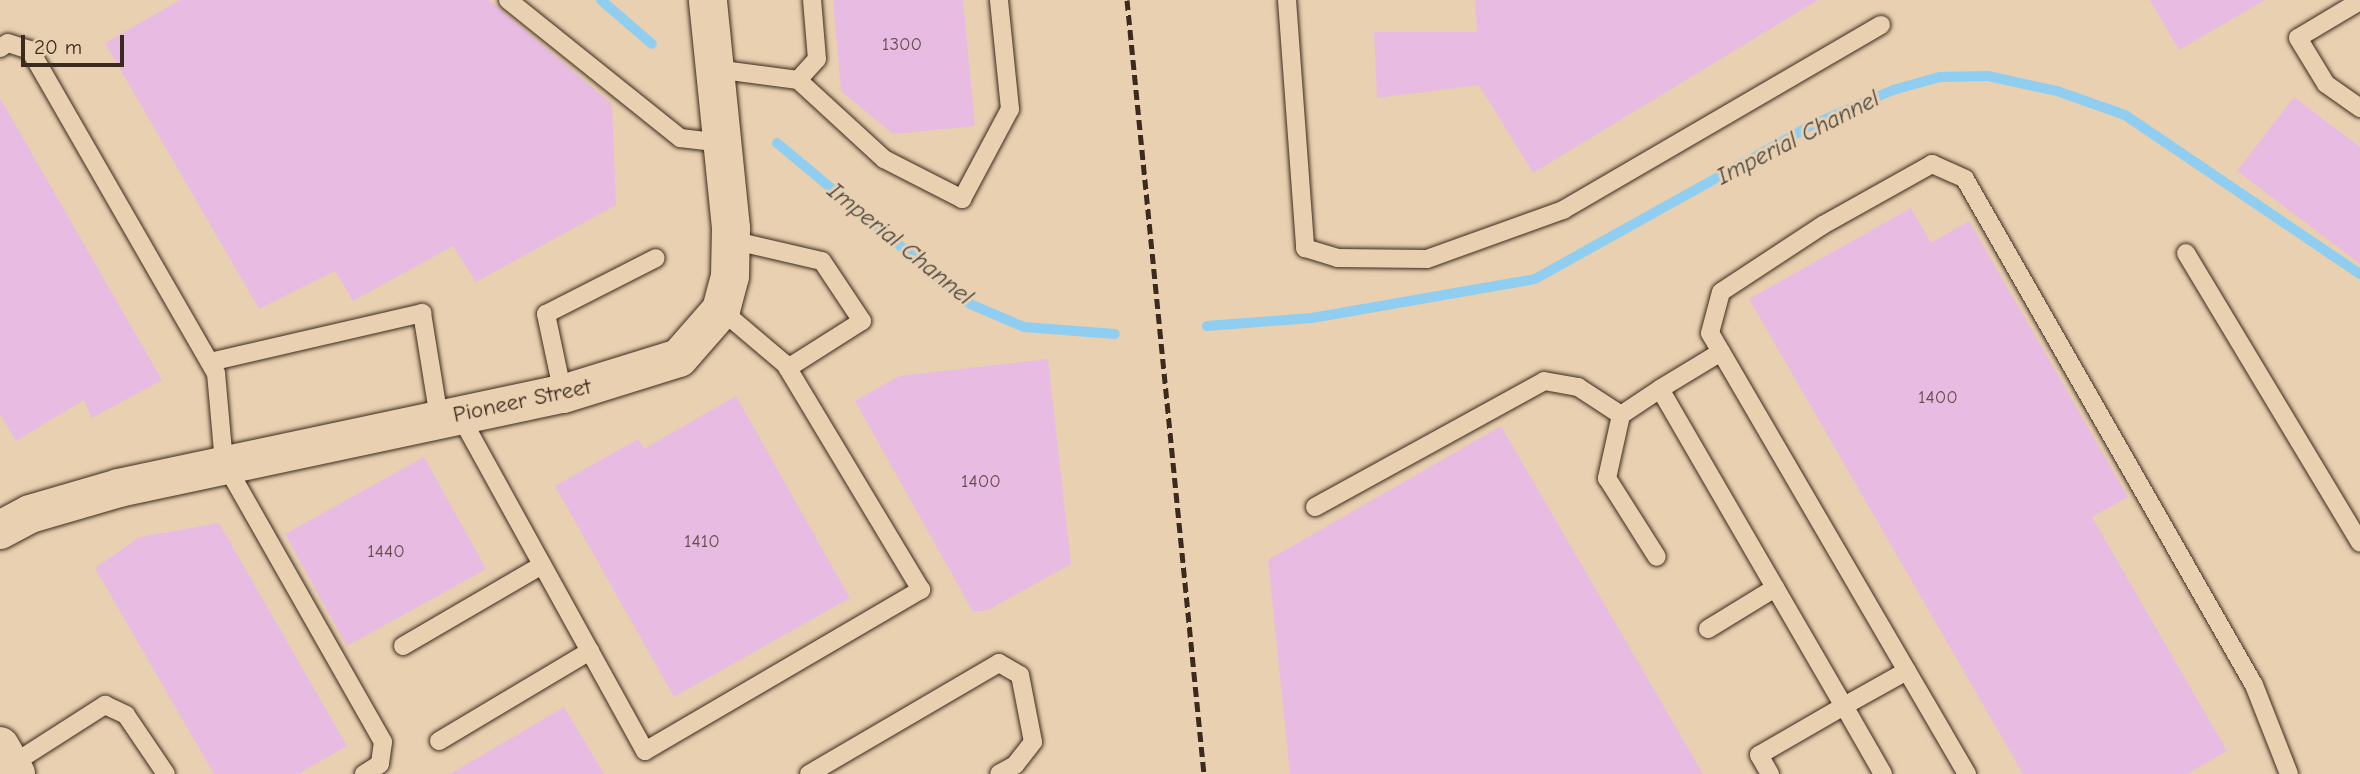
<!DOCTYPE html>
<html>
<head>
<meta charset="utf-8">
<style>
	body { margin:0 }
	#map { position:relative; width:2360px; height:774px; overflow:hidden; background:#e8d0b0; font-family:"Comic Neue",sans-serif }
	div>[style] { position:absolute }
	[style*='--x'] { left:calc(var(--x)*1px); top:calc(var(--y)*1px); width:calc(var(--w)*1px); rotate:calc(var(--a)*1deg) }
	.stream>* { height:10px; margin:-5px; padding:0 5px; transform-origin:5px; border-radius:5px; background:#90cef1 }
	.building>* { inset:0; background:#e8bce2; transform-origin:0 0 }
	.roads { filter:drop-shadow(0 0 2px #3b2a1e) drop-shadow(0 0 2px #3b2a1e) }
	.lane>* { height:18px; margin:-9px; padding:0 9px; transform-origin:9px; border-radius:9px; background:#e8d0b0 }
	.secondary>* { height:38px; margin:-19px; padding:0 19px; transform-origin:19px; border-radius:19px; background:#e8d0b0 }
	.rail>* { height:5px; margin-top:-2.5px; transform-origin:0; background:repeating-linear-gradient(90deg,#3b2a1e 0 10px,transparent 0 15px) }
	span { translate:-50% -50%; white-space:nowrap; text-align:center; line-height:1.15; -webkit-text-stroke:6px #e8d0b0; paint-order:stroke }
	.number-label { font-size:19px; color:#664e4f }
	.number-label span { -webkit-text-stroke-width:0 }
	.street-label { font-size:23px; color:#3b2a1e }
	.water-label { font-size:24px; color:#48433e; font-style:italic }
	.scale { position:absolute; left:21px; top:35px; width:103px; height:32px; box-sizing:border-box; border:4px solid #3b2a1e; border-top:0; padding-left:9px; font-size:21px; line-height:24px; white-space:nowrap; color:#3b2a1e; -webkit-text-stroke:5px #e8d0b0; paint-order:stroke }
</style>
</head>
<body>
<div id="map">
	<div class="stream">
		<i style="--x:601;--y:0;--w:67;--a:40.8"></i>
		<i style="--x:777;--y:143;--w:251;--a:39.8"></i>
		<i style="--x:970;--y:304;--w:59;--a:23.1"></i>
		<i style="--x:1024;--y:327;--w:91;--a:4.4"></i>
		<i style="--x:1207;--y:326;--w:105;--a:-4.4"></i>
		<i style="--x:1312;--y:318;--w:226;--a:-9.9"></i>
		<i style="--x:1535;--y:279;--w:319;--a:-29.1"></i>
		<i style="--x:1814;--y:124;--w:86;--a:-23.3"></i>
		<i style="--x:1893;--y:90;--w:49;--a:-15.5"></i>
		<i style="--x:1940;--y:77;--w:48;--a:-1.2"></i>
		<i style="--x:1988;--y:76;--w:71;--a:12.3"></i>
		<i style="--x:2057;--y:91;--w:72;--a:19.4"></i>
		<i style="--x:2125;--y:115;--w:284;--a:34.1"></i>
	</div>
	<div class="building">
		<i style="clip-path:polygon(180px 0,489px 0,612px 104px,616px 205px,476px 282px,453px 246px,353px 301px,335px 271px,259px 309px,105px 43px)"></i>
		<i style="clip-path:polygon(833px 0,963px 0,975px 126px,893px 134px,841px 91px)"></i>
		<i style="clip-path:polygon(1475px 0,1818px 0,1533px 173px,1479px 85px,1377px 98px,1374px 32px,1477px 32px)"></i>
		<i style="clip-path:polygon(2150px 0,2265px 0,2179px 50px)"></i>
		<i style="clip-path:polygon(2294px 97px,2360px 147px,2360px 264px,2237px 171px)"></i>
		<i style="clip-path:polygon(0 98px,162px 380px,92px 418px,84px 400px,16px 441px,0 414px)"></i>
		<i style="clip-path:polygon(1911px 208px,1931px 243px,1969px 221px,2128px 497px,2092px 517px,2227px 751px,2187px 774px,2023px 774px,1749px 299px)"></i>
		<i style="clip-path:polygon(1048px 359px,1071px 564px,988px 610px,973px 612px,855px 401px,899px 376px)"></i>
		<i style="clip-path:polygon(736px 396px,850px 598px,674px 697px,555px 486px,638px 439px,644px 449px)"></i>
		<i style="clip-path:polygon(1501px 426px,1703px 774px,1290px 774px,1268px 560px)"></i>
		<i style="left:424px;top:457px;width:128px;height:159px;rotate:61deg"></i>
		<i style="clip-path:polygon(219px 523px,347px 746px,298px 774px,214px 774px,95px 568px,140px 537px)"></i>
		<i style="clip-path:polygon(564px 707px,604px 774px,450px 774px)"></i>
	</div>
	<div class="roads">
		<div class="lane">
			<i style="--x:508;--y:0;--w:221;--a:38.7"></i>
			<i style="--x:680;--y:138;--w:43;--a:6.6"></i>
			<i style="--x:1287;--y:0;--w:249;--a:85.8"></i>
			<i style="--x:1305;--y:248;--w:34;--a:17"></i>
			<i style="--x:1337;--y:258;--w:90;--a:0.6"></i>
			<i style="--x:1427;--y:259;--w:145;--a:-19.8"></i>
			<i style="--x:1563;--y:210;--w:368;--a:-30.2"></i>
			<i style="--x:2360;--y:1;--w:72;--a:149.2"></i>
			<i style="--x:2298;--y:38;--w:54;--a:58.7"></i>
			<i style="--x:2326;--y:84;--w:42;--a:35.2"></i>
			<i style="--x:0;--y:48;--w:9;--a:-32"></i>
			<i style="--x:8;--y:43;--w:23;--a:18"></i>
			<i style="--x:30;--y:50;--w:373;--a:60.1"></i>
			<i style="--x:216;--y:373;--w:89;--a:84.9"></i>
			<i style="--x:224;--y:462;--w:322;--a:60.4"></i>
			<i style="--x:383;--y:742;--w:22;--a:98"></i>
			<i style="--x:380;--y:764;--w:19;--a:148"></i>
			<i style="--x:715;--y:69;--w:84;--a:7.5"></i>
			<i style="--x:798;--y:80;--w:117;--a:42.6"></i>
			<i style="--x:884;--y:159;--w:88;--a:27.1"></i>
			<i style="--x:962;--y:199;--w:102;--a:-61.9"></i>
			<i style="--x:1010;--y:109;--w:110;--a:-95.8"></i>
			<i style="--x:798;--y:80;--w:28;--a:-48"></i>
			<i style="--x:817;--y:59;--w:59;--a:-94.8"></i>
			<i style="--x:731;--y:240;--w:93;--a:13"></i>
			<i style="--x:822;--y:261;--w:72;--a:56.3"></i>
			<i style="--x:862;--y:321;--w:88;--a:147.6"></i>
			<i style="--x:2186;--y:253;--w:338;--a:59"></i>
			<i style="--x:1721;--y:352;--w:71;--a:148.8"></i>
			<i style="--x:1660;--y:389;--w:367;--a:59.9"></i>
			<i style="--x:1844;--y:706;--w:98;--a:150"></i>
			<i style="--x:1759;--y:755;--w:22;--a:60"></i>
			<i style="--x:210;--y:362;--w:218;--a:-13"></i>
			<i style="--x:422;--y:313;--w:106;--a:80.8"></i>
			<i style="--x:563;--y:394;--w:82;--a:-102"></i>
			<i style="--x:546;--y:314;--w:123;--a:-27"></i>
			<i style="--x:459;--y:414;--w:385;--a:61.1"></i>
			<i style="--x:645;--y:751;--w:320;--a:-30.3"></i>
			<i style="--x:921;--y:590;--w:264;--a:-121"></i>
			<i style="--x:785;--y:364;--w:84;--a:-139.8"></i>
			<i style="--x:1621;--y:415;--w:65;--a:102.5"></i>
			<i style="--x:1607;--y:478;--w:93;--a:57.7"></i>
			<i style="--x:1315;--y:507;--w:261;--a:-28.8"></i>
			<i style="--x:1544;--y:381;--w:35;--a:10"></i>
			<i style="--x:1578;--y:387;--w:51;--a:33.1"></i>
			<i style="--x:1621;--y:415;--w:47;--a:-33.7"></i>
			<i style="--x:1708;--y:629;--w:79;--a:-31.5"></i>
			<i style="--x:403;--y:646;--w:161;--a:-30.2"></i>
			<i style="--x:439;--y:741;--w:176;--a:-30.8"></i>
			<i style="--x:11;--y:765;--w:112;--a:-32.6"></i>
			<i style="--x:105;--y:705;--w:23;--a:25"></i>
			<i style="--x:126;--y:715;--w:71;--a:55.9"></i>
			<i style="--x:809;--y:774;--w:220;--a:-30.3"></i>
			<i style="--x:999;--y:663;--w:24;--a:30"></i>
			<i style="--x:1020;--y:675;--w:68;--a:79"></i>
			<i style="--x:1033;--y:742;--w:29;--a:128"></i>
			<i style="--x:1015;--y:765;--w:18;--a:151"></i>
			<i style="--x:1883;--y:774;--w:78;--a:-119.8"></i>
			<i style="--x:1844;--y:706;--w:72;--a:-29.1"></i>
			<i style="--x:1967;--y:774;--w:510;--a:-120.23"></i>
			<i style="--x:1710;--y:333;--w:42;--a:-75"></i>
			<i style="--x:1721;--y:292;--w:122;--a:-33.3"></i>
			<i style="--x:1823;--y:225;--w:125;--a:-29.2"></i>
			<i style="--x:1932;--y:164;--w:36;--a:24"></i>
			<i style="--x:1965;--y:179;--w:583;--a:60.27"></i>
			<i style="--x:2254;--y:685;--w:96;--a:68.5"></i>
		</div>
		<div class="secondary">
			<i style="--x:0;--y:530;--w:34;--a:-28"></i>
			<i style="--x:30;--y:514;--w:93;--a:-16.3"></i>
			<i style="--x:119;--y:488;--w:454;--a:-12"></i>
			<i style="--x:563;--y:394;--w:121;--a:-17.2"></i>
			<i style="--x:679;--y:358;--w:64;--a:-48.8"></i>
			<i style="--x:721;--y:310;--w:35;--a:-75"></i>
			<i style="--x:730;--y:276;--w:48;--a:-88.8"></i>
			<i style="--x:731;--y:228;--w:229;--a:-95.8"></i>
			<i style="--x:0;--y:746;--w:32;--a:60"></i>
		</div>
	</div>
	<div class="rail">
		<i style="--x:1127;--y:0;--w:778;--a:84.32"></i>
	</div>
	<div class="number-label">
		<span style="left:902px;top:45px">1300</span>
		<span style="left:1938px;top:398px">1400</span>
		<span style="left:981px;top:482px">1400</span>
		<span style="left:702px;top:542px">1410</span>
		<span style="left:386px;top:552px">1440</span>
	</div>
	<div class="street-label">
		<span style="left:522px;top:401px;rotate:-12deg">Pioneer Street</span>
	</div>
	<div class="water-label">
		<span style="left:1798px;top:138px;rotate:-27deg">Imperial Channel</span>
		<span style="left:900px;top:244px;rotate:39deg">Imperial Channel</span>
	</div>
	<div class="scale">20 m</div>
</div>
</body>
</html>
